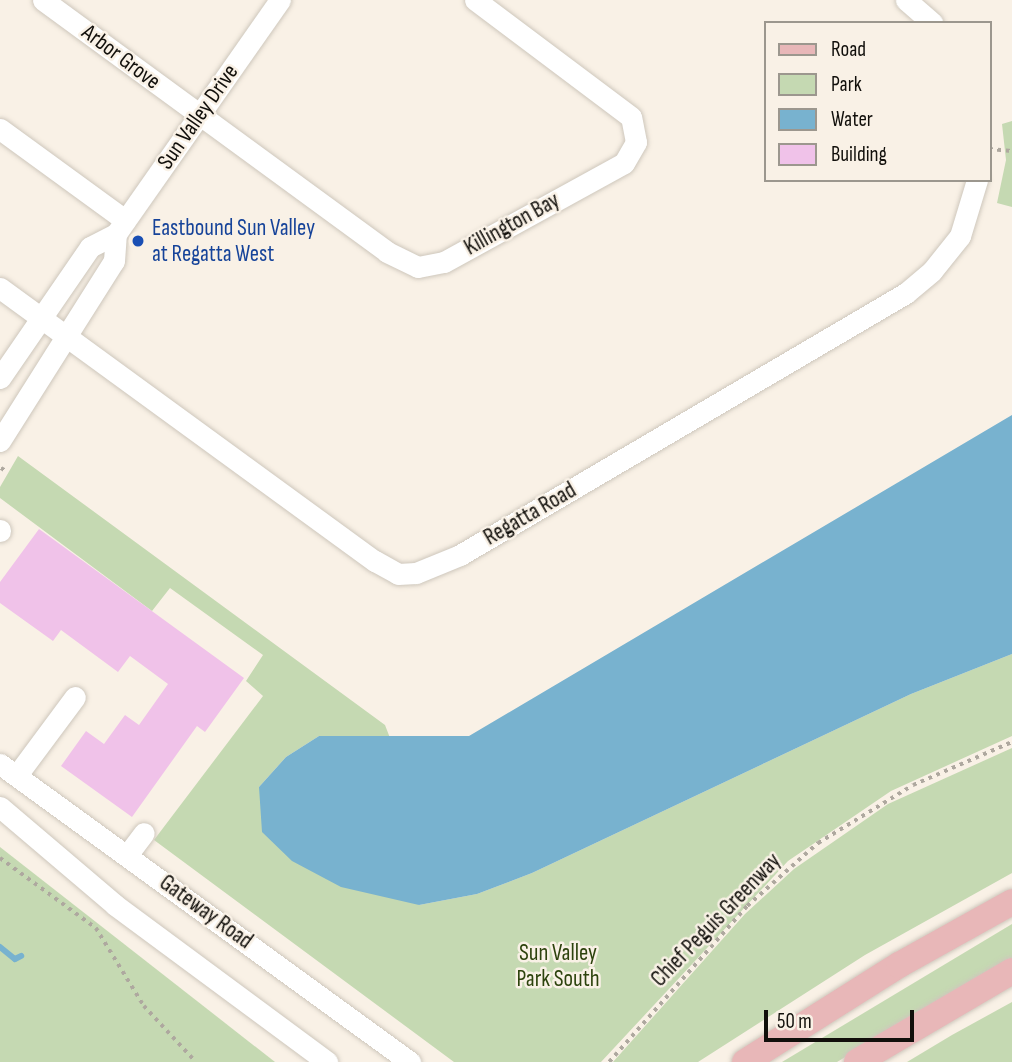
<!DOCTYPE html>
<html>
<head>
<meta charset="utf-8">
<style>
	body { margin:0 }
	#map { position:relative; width:1012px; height:1062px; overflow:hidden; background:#f9f1e6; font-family:"Sofia Sans Condensed",sans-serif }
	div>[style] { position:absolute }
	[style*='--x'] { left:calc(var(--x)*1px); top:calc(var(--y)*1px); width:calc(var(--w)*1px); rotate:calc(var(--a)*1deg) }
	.green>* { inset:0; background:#c5d9b2 }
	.water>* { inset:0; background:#78b2cf }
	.stream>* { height:6px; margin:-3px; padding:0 3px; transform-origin:3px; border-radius:3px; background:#78b2cf }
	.building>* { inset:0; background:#f0c2e9 }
	.path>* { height:3.5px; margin-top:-1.75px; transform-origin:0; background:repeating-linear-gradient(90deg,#aea89f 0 3.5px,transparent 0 8.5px) }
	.roads { filter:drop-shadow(0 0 2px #cec7bc) drop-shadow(0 0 2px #cec7bc) }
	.minor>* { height:21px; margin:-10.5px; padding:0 10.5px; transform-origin:10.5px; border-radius:10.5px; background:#fff }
	.major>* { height:26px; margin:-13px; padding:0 13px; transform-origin:13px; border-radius:13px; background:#e8b7b8 }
	.dots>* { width:19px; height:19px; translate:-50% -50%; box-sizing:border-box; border:4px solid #f9f1e6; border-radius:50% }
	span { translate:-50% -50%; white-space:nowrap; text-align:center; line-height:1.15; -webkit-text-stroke:5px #f9f1e6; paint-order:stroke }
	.street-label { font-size:23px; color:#110f0b }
	.transit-label { font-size:23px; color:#164399 }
	.left { translate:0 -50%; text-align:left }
	.park-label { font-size:23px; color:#2d430d }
	.legend { position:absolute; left:764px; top:21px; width:228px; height:161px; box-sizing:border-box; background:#f9f1e6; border:2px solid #9c978e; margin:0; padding:9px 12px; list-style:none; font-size:21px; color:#110f0b }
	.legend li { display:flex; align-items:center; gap:14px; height:35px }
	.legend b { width:35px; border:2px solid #9c978e }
	.scale { position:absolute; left:764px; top:1010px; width:150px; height:32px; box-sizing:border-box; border:4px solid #110f0b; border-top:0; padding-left:9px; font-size:21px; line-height:24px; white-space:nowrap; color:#110f0b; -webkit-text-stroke:5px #f9f1e6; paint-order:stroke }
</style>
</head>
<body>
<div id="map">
	<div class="green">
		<i style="clip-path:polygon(1012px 121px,1012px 207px,997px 203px,1006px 160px,1002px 124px)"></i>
		<i style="clip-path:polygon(18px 456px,385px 725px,390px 738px,319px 736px,286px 757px,259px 787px,419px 905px,477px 894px,532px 873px,911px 694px,1012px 654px,1012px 736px,891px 791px,788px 861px,601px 1062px,454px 1062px,154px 840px,263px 696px,246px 681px,263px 655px,170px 588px,152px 611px,0 498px,0 487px)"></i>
		<i style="clip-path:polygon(1012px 748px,1012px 873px,865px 955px,698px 1062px,613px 1062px,745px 914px,794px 869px,888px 804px)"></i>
		<i style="clip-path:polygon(0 847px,275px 1062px,0 1062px)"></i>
		<i style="clip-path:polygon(1012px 924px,1012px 958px,837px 1062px,782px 1062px)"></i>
		<i style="clip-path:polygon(1012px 1002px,1012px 1062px,907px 1062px,952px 1035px)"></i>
	</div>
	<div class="water">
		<i style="clip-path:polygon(1012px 415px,1012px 654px,911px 694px,532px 873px,477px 894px,419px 905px,341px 887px,292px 861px,262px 832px,259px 787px,286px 757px,319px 736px,469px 736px)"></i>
	</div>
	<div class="stream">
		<i style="--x:0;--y:947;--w:19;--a:39"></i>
		<i style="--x:15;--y:959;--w:7;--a:-27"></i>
	</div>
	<div class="building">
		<i style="clip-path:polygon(39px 529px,244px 678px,205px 732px,197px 726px,132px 817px,61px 766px,86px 731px,104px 744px,125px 715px,139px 725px,168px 684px,130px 656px,118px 672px,61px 630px,53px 641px,0 603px,0 582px)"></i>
	</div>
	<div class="path">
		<i style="--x:989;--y:149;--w:23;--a:5"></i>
		<i style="--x:1;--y:468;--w:6;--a:31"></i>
		<i style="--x:0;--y:858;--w:119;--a:36.1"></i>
		<i style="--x:96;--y:928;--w:92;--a:58.4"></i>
		<i style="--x:144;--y:1006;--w:76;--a:47.1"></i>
		<i style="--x:609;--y:1062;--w:208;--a:-48.5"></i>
		<i style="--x:747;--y:906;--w:95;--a:-41.6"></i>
		<i style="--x:818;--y:843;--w:111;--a:-31.4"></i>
		<i style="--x:913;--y:785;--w:108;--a:-23.5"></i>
	</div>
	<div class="roads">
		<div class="minor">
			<i style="--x:43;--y:0;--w:426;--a:36.2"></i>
			<i style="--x:387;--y:252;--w:34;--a:26"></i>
			<i style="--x:418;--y:267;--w:26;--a:-11"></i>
			<i style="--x:444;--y:262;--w:205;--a:-28.8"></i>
			<i style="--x:624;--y:163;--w:24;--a:-60"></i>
			<i style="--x:636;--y:142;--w:25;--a:-101"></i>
			<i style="--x:631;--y:117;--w:195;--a:-143.1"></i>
			<i style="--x:906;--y:0;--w:35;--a:41"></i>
			<i style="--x:0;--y:129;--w:155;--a:36.1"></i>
			<i style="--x:0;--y:288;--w:464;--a:36.1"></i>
			<i style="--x:375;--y:561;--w:26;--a:29"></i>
			<i style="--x:398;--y:574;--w:18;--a:-3"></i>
			<i style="--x:416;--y:573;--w:48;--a:-22.2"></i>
			<i style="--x:460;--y:555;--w:517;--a:-30.43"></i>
			<i style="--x:906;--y:293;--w:34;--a:-40"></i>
			<i style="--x:932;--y:271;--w:45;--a:-51.3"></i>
			<i style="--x:960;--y:236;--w:59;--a:-73.1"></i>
			<i style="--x:0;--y:378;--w:159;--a:-55.5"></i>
			<i style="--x:90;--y:247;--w:29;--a:-27"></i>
			<i style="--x:116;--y:234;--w:286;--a:-55"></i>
			<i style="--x:0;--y:441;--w:213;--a:-57.7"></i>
			<i style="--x:114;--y:261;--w:27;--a:-86"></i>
			<i style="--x:0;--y:530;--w:1;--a:90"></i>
			<i style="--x:0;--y:764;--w:507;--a:36.01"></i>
			<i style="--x:17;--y:775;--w:97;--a:-53.4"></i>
			<i style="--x:0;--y:807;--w:151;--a:40.4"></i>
			<i style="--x:115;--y:905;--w:264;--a:36.5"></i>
			<i style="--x:128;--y:854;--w:26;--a:-53"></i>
		</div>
		<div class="major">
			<i style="--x:745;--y:1062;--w:182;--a:-32.2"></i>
			<i style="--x:899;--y:965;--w:129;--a:-29.1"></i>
			<i style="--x:857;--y:1062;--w:180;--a:-30.4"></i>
		</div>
	</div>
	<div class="dots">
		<i style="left:138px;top:241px;background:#1a4fb4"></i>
	</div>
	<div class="street-label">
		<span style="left:121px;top:57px;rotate:37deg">Arbor Grove</span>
		<span style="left:198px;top:117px;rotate:-55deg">Sun Valley Drive</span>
		<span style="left:512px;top:224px;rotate:-29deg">Killington Bay</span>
		<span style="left:530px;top:514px;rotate:-30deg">Regatta Road</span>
		<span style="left:206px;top:912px;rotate:36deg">Gateway Road</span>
		<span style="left:716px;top:920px;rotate:-46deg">Chief Peguis Greenway</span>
	</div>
	<div class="transit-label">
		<span class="left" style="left:152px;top:241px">Eastbound Sun Valley<br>at Regatta West</span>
	</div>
	<div class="park-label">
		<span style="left:558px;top:966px">Sun Valley<br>Park South</span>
	</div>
	<ul class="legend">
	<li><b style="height:9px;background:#e8b7b8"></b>Road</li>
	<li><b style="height:19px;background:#c5d9b2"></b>Park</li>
	<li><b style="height:19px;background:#78b2cf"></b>Water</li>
	<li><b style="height:19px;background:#f0c2e9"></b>Building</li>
	</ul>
	<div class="scale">50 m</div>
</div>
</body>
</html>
